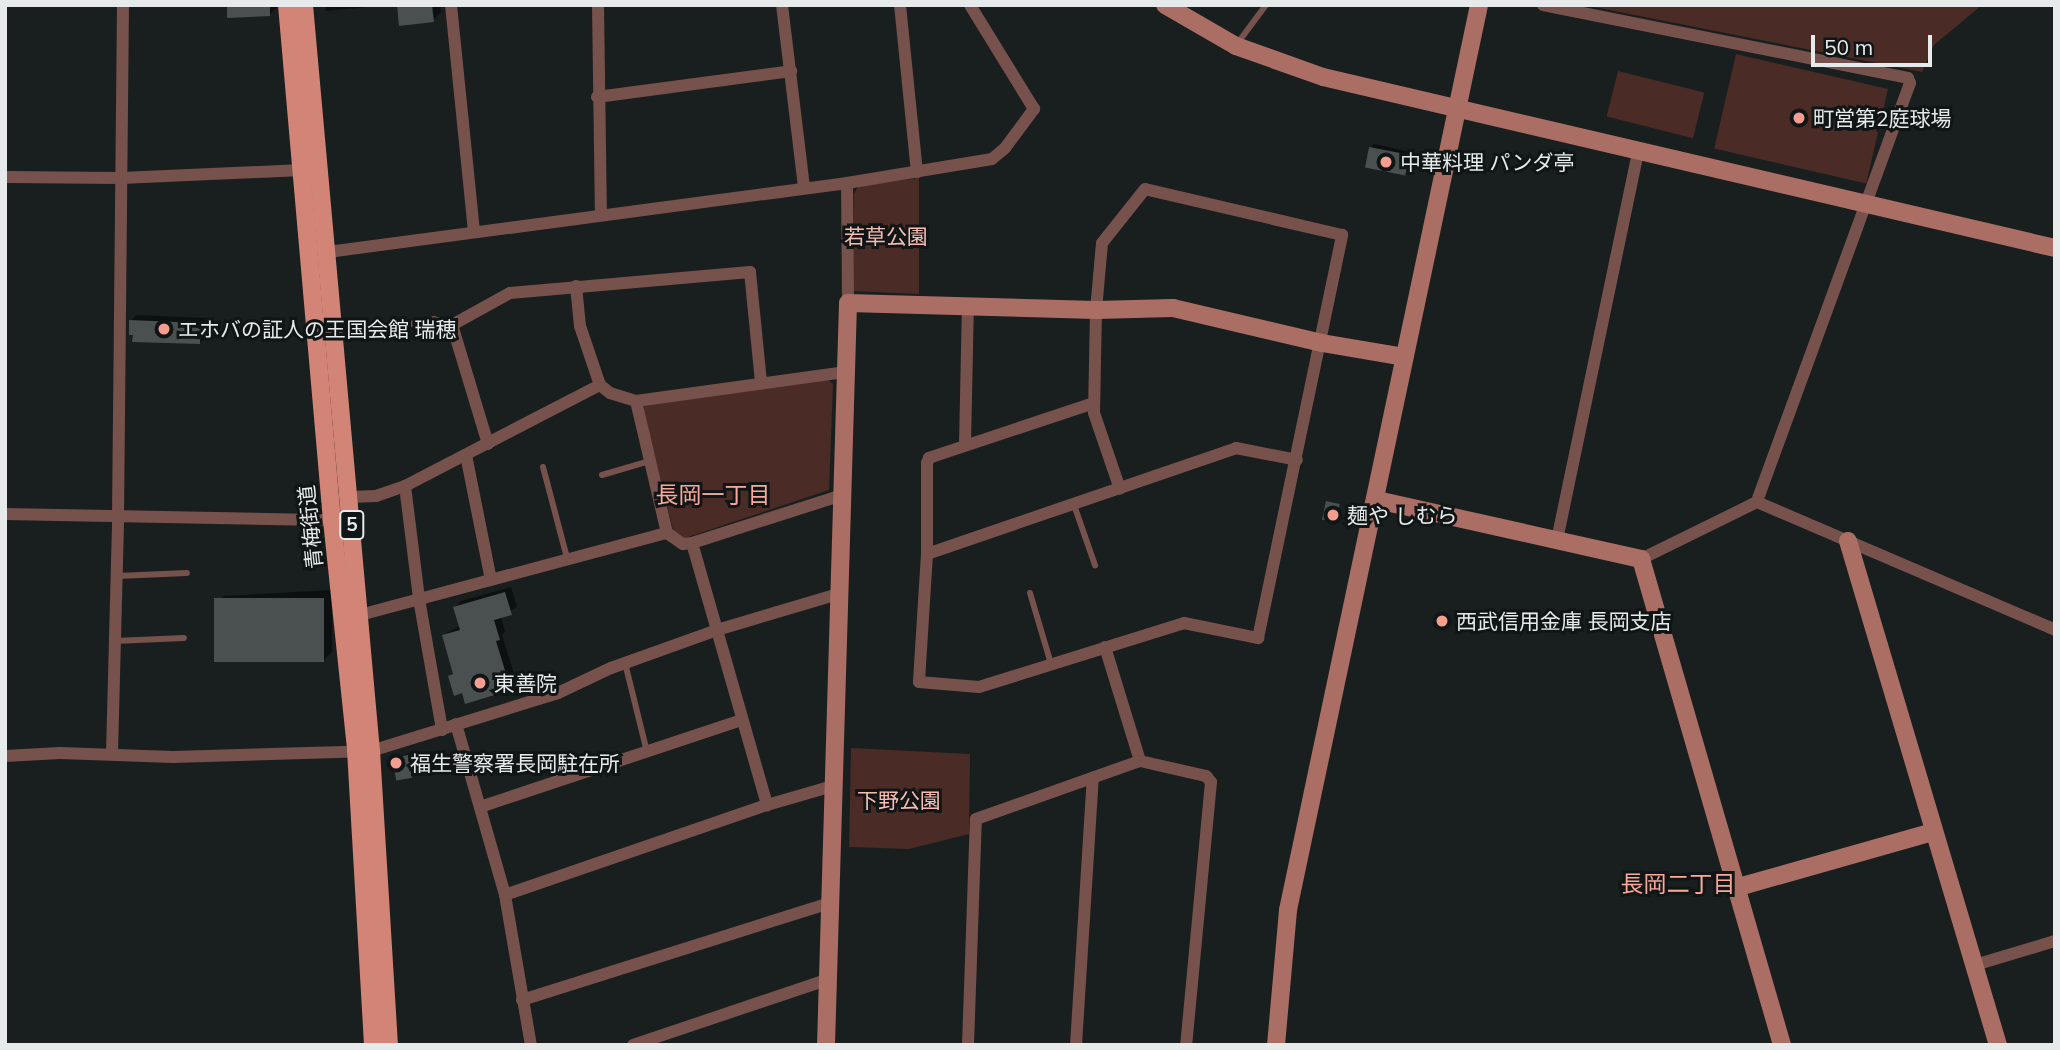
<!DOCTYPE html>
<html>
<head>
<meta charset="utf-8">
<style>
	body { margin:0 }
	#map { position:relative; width:2060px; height:1050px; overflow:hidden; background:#191e1e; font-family:Mulish,"Noto Sans JP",sans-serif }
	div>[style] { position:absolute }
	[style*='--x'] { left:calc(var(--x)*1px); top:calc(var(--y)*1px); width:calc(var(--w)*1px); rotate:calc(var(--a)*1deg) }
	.green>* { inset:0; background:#4b2b26; transform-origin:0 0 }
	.shadow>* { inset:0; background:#0007 }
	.building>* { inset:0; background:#4a5050; transform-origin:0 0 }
	.lane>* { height:6px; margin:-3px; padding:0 3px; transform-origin:3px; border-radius:3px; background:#77514b }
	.street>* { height:12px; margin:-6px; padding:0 6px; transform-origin:6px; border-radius:6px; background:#77514b }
	.secondary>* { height:18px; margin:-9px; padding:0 9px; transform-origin:9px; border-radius:9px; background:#aa6e64 }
	.primary>* { height:18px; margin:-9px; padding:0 9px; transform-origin:9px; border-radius:9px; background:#d28477 }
	.dots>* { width:19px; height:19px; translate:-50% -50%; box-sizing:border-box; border:4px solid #101515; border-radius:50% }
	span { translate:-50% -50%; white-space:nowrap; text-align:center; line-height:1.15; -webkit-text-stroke:6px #101515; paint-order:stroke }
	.shield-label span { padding:2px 5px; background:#101515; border:2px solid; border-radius:5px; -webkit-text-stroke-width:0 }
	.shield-label { font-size:19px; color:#e7eaea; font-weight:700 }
	.poi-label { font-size:21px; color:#e7eaea }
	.left { translate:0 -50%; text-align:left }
	.park-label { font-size:21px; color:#f7bdb3 }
	.street-label { font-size:21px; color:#e7eaea }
	.neighbourhood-label { font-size:23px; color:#faa89a }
	.frame { position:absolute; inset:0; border:7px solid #e7eaea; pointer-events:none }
	.scale { position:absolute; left:1811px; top:35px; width:121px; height:32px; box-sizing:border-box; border:4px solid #e7eaea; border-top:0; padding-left:9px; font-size:21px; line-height:24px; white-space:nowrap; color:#e7eaea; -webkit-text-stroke:5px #101515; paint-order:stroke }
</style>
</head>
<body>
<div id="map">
	<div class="green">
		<i style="clip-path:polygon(1584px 5px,1982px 5px,1934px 45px,1922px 72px)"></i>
		<i style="left:1736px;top:54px;width:156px;height:97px;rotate:13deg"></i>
		<i style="left:1618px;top:71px;width:89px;height:47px;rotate:14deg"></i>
		<i style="clip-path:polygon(919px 178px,919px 294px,853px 291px,854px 194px,858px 186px)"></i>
		<i style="clip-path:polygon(827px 379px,833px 384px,829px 490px,682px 539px,674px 534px,643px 409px,647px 403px)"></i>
		<i style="clip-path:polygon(851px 748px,970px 754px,969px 834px,909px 849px,849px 847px)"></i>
	</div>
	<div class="shadow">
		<i style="clip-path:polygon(229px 5px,278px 5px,278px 6px,270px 14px)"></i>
		<i style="clip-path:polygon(325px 5px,391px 5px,326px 11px)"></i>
		<i style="clip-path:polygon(399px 5px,440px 5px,441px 12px,433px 20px)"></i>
		<i style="clip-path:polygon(1374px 144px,1411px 152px,1407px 171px,1404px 175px,1371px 148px)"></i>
		<i style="clip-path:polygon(137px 315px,206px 318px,206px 337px,200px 343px,130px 321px)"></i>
		<i style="clip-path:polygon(511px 587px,517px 607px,501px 616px,505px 632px,502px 635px,517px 683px,511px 689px,463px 691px,450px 676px,454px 672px,443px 635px,460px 626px,455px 607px,461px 601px)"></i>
		<i style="clip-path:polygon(332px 590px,332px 652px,324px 660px,216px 604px,224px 596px)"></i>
		<i style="clip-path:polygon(411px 752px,415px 772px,411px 776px,394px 759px)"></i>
	</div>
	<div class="building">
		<i style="clip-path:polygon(227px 5px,270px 5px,270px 16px,227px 18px)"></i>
		<i style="clip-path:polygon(397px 5px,432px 5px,434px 22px,399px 26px)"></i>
		<i style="left:1369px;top:147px;width:41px;height:21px;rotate:11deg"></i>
		<i style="clip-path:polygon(129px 320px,201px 323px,200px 344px,132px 342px,133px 335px,129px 335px)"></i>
		<i style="left:1326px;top:501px;width:14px;height:19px;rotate:12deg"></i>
		<i style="clip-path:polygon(505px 592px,512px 615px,494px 620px,500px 640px,496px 641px,511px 690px,465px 704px,462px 693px,454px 696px,448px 676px,453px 674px,442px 635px,460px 630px,453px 607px)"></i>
		<i style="left:324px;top:598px;width:64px;height:110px;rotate:90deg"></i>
		<i style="left:408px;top:755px;width:23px;height:16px;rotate:80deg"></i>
	</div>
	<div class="lane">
		<i style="--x:1237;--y:44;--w:49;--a:-53.4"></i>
		<i style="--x:378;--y:331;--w:57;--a:-12.1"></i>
		<i style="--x:434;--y:319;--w:19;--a:18"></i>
		<i style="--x:543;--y:467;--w:94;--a:75.2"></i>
		<i style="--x:602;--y:475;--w:50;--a:-16.3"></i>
		<i style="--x:1074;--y:505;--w:64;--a:70.7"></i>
		<i style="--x:117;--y:576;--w:70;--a:-2.5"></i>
		<i style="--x:1030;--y:593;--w:74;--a:73.5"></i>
		<i style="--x:115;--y:641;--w:69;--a:-2.5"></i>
		<i style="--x:625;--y:663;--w:92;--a:76.1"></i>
	</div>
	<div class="street">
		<i style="--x:451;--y:5;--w:228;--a:84.2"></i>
		<i style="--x:598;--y:5;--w:208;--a:89.2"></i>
		<i style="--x:782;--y:5;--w:184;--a:83.1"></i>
		<i style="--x:900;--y:5;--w:168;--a:84.2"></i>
		<i style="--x:1543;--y:5;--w:372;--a:11.3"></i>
		<i style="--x:1908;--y:78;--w:5;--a:68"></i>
		<i style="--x:1910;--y:83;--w:446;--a:110.1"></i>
		<i style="--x:1757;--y:502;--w:129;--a:153.8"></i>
		<i style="--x:597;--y:97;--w:196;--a:-7.6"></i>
		<i style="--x:5;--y:177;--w:116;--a:0.5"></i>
		<i style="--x:121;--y:178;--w:181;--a:-2.5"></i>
		<i style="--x:847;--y:183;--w:120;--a:89.5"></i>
		<i style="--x:328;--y:252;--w:524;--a:-7.57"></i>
		<i style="--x:847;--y:183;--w:147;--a:-9.4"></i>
		<i style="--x:992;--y:159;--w:17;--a:-40"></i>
		<i style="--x:1005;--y:148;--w:49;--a:-53.4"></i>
		<i style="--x:1034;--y:109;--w:122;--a:-121.6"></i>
		<i style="--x:576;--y:286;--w:40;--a:84.3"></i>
		<i style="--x:580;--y:326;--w:62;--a:71.3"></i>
		<i style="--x:600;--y:385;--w:13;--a:39"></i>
		<i style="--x:610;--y:393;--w:27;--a:17"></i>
		<i style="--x:636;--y:401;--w:212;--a:-7.9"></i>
		<i style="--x:636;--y:401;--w:136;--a:76.8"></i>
		<i style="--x:667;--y:533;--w:19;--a:35"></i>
		<i style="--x:683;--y:544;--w:9;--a:-6"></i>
		<i style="--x:692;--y:543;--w:273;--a:74"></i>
		<i style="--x:1094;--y:403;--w:174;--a:161.6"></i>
		<i style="--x:929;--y:458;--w:5;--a:112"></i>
		<i style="--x:927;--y:463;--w:91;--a:90"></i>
		<i style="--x:927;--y:554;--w:128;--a:93.6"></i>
		<i style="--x:919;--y:682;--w:60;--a:4.8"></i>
		<i style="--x:979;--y:687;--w:215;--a:-17.3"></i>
		<i style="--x:1184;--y:623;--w:76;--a:11.5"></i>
		<i style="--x:1258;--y:638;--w:412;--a:-78.2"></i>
		<i style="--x:1342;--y:235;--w:202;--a:-166.9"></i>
		<i style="--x:1145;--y:189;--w:69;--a:128.5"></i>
		<i style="--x:1102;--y:243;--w:67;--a:95.1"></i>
		<i style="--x:1096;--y:310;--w:103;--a:91.1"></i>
		<i style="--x:1094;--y:413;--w:80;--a:71.1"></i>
		<i style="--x:488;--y:444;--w:124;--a:-106.8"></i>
		<i style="--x:452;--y:325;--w:66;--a:-28.9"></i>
		<i style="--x:510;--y:293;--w:241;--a:-5"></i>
		<i style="--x:750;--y:272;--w:112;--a:84.3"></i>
		<i style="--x:965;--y:445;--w:139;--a:-88.8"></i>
		<i style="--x:466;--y:455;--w:127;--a:78.7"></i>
		<i style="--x:405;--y:486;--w:114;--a:82.9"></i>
		<i style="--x:419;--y:599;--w:133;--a:80"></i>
		<i style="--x:350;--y:497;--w:26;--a:-2"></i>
		<i style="--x:376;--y:496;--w:31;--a:-19"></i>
		<i style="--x:405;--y:486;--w:220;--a:-27.4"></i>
		<i style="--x:1757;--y:502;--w:324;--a:23.2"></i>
		<i style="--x:5;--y:514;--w:327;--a:1.1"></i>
		<i style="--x:1557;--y:540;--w:397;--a:-78.2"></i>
		<i style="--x:692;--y:543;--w:157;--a:-17.7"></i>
		<i style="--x:927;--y:554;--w:327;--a:-18.9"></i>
		<i style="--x:1236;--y:448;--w:62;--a:11.1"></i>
		<i style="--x:360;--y:615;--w:318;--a:-15"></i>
		<i style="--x:1105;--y:647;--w:119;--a:72.9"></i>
		<i style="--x:456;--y:724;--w:178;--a:74"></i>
		<i style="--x:505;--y:895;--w:152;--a:80.2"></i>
		<i style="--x:112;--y:753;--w:237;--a:-88.5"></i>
		<i style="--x:118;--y:516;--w:511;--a:-89.44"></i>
		<i style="--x:5;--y:756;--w:55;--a:-3.1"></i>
		<i style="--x:60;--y:753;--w:113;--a:2"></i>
		<i style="--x:173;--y:757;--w:198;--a:-1.7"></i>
		<i style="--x:371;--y:751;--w:196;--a:-17.2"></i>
		<i style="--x:558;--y:693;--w:59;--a:-25.3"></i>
		<i style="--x:611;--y:668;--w:113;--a:-19.7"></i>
		<i style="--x:717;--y:630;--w:129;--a:-16.6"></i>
		<i style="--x:480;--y:807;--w:276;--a:-18.4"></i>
		<i style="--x:505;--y:895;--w:277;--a:-19"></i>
		<i style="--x:767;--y:805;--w:72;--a:-16.2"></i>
		<i style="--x:1975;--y:965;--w:84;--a:-16.7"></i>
		<i style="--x:522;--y:1000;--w:322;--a:-17.5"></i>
		<i style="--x:633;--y:1045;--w:207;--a:-18.6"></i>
		<i style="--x:968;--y:1045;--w:226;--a:-88"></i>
		<i style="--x:976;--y:819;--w:174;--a:-19.5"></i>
		<i style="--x:1140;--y:761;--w:68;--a:12.8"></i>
		<i style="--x:1206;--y:776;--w:8;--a:50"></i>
		<i style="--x:1211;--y:782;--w:264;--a:95.4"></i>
		<i style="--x:1076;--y:1045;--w:268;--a:-86.4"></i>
	</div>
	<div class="secondary">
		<i style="--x:1165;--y:5;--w:82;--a:30"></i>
		<i style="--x:1236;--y:46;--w:92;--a:19.6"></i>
		<i style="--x:1323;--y:77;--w:752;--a:13.15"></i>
		<i style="--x:1377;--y:500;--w:271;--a:12.6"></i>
		<i style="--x:1641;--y:559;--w:506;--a:73.82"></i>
		<i style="--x:1848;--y:541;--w:526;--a:73.43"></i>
		<i style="--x:1735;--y:888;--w:206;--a:-15.8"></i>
		<i style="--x:826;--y:1045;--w:742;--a:-88.3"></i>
		<i style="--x:848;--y:303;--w:248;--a:1.6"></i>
		<i style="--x:1096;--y:310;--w:77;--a:-1.5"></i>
		<i style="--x:1173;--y:308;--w:153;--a:13.2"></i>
		<i style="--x:1322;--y:343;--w:83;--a:9.7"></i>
		<i style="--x:1276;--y:1045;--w:136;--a:-84.9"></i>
		<i style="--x:1288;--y:910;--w:925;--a:-78.08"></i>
	</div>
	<div class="primary">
		<i style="--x:287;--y:5;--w:517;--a:85.01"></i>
		<i style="--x:332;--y:520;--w:231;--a:84"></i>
		<i style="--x:356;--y:750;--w:295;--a:86.7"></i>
		<i style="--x:304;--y:5;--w:749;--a:84.87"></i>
		<i style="--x:371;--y:751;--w:295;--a:86.5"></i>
	</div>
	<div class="dots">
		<i style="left:1799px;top:118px;background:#f59d8e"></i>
		<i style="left:1386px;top:162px;background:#f59d8e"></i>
		<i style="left:164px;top:329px;background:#f59d8e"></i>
		<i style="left:1333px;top:515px;background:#f59d8e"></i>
		<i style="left:1442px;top:621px;background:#f59d8e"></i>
		<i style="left:480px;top:683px;background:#f59d8e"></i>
		<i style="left:396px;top:763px;background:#f59d8e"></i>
	</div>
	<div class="shield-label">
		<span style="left:352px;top:525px">5</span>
	</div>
	<div class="poi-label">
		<span class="left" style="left:1813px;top:118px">町営第2庭球場</span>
		<span class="left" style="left:1400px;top:162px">中華料理 パンダ亭</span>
		<span class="left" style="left:178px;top:329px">エホバの証人の王国会館 瑞穂</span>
		<span class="left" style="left:1347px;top:515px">麺や しむら</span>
		<span class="left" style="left:1456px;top:621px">西武信用金庫 長岡支店</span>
		<span class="left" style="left:494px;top:683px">東善院</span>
		<span class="left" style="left:410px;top:763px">福生警察署長岡駐在所</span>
	</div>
	<div class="park-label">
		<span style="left:886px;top:236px">若草公園</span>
		<span style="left:899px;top:800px">下野公園</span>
	</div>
	<div class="street-label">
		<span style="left:310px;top:527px;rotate:-96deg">青梅街道</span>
	</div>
	<div class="neighbourhood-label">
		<span style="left:713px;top:495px">長岡一丁目</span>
		<span style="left:1678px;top:884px">長岡二丁目</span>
	</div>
	<div class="frame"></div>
	<div class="scale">50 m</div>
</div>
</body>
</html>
